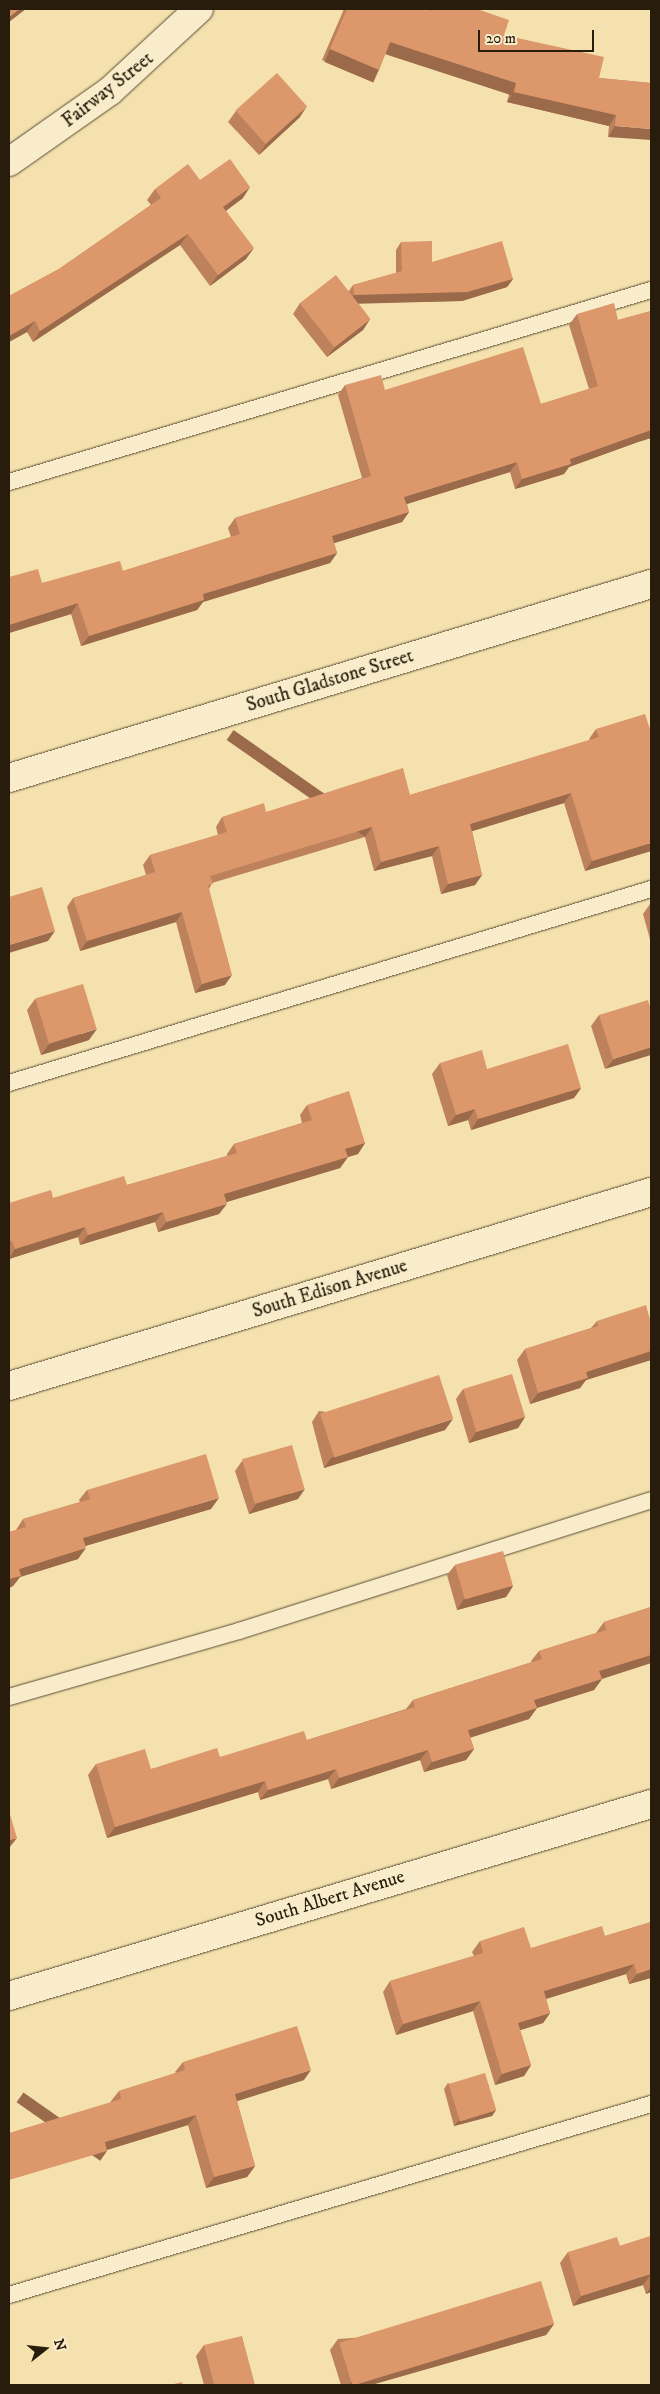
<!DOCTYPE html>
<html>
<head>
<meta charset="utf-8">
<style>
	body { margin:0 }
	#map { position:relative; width:660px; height:2394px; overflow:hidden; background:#f4e1ae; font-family:"IM FELL DW Pica",serif }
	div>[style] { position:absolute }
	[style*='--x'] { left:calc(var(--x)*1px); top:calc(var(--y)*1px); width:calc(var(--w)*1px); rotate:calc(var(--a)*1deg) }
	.roads { filter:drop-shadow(0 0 1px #5b4d34) drop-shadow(0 0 1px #5b4d34) }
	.service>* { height:16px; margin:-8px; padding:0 8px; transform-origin:8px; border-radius:8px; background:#f8ecca }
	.minor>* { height:28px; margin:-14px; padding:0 14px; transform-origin:14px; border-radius:14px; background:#f8ecca }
	.wall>* { inset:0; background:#bd825c }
	.shaded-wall>* { inset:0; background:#9a6a4b; transform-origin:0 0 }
	.building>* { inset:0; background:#dc976b; transform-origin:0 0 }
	span { translate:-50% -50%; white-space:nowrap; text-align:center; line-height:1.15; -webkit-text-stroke:4px #f8ecca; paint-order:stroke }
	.street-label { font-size:19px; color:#281c0c }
	.frame { position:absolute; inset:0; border:10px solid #281c0c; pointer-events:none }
	.north { position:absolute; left:20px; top:2324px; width:50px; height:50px; -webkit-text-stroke:4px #f8ecca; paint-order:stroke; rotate:74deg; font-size:14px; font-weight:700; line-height:20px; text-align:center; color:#281c0c }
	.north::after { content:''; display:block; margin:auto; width:18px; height:22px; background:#281c0c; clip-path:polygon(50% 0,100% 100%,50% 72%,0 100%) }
	.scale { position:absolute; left:478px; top:30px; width:116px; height:22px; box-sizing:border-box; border:2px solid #281c0c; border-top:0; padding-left:6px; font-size:15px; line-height:18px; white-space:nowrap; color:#281c0c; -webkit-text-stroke:4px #f8ecca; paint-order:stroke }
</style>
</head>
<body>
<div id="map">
	<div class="roads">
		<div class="service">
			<i style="--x:9;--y:482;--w:670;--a:-16.65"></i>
			<i style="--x:9;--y:1083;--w:671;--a:-16.81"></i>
			<i style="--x:9;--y:1697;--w:239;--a:-16"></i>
			<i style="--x:239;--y:1631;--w:432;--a:-17.6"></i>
			<i style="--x:9;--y:2295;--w:670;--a:-16.57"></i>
		</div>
		<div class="minor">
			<i style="--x:9;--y:162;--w:123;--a:-35.1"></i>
			<i style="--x:110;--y:91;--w:121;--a:-42.7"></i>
			<i style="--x:9;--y:778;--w:671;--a:-16.81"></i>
			<i style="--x:9;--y:1386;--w:671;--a:-16.81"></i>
			<i style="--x:9;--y:1996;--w:670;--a:-16.65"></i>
		</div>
	</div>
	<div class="wall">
		<i style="clip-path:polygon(344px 9px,426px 9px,430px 10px,431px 9px,477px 9px,504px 35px,599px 78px,651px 83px,608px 137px,609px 126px,507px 102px,509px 94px,385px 54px,379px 70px,371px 81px,322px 60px)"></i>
		<i style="clip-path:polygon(236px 111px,300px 117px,259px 155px,228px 122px)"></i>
		<i style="clip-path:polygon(200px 180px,243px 198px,226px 211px,246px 259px,210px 286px,180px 245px,33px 342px,27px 332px,9px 342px,9px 296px,59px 269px,151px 205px,147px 200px,155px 189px)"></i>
		<i style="clip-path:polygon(401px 242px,432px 262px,513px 279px,507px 287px,462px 301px,358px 303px,370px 319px,363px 330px,327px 357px,293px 314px,300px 303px,349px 291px,353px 285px,396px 273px,396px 250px)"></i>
		<i style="clip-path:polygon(651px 311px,651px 438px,638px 442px,569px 467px,564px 474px,515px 489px,510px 472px,407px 504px,409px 512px,402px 522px,334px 543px,337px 553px,330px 563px,203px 602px,197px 610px,81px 646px,71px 614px,9px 633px,9px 577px,42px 583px,123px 571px,231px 537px,228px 528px,235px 518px,362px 478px,338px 395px,345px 385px,385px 390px,541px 404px,589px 389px,569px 325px,577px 314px,618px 320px)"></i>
		<i style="clip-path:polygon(596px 729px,651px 851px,585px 871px,564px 803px,472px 831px,482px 875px,475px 885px,441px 894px,432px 856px,374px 871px,365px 837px,212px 883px,209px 889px,225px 985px,195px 993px,176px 922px,80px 951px,67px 907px,73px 898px,146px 875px,143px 865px,150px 855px,218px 835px,216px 827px,222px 817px,266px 812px,410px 795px,590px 740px,589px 739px)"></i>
		<i style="clip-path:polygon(651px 903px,651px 943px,643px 914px,650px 904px)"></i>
		<i style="clip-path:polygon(35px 999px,89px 1040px,41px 1055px,27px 1010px)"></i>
		<i style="clip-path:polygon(651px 1010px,605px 1069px,591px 1026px,599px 1015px)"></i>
		<i style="clip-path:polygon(440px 1063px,581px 1088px,574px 1098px,471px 1130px,468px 1120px,448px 1126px,432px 1074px)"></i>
		<i style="clip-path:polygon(307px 1105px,365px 1143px,358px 1154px,348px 1157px,340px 1168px,226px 1202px,219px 1214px,158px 1232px,155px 1222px,80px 1245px,78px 1237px,9px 1259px,9px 1203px,53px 1198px,127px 1185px,227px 1156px,227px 1154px,234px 1144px,302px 1123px,300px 1115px)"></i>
		<i style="clip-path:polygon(597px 1321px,651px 1323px,651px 1360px,586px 1380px,580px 1388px,530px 1404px,517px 1360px,525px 1349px,591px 1328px)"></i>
		<i style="clip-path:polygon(463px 1389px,525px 1417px,518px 1428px,469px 1443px,456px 1399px)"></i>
		<i style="clip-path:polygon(319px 1411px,445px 1430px,324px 1468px,312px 1422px)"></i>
		<i style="clip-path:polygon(242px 1461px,298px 1499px,249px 1514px,235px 1471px)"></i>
		<i style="clip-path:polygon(87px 1490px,211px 1509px,85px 1546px,78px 1559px,20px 1577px,13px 1586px,9px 1588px,9px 1532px,16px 1530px,23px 1519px,80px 1502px,79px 1500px)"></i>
		<i style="clip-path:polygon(455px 1565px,513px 1586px,506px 1597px,457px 1610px,447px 1575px)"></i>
		<i style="clip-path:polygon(651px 1607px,651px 1663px,602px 1679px,594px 1690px,537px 1708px,529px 1719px,470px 1737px,474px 1749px,466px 1760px,424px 1772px,420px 1760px,331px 1789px,328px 1779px,260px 1800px,258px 1792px,107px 1838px,88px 1775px,96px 1764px,151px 1769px,220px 1757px,307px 1740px,406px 1709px,413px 1700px,532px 1662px,531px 1661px,539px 1651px,596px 1633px,604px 1622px)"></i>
		<i style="clip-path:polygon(651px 1922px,651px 1978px,629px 1984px,626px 1974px,546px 1999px,550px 2013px,543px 2023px,520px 2030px,531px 2065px,524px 2076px,495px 2085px,473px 2011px,396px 2035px,383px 1992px,390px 1981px,474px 1956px,472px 1952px,480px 1941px,531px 1948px,605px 1936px)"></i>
		<i style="clip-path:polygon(183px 2062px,304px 2080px,237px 2101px,255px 2166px,247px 2177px,206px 2188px,188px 2125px,107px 2150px,100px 2161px,111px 2101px,119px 2091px,176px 2073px,175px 2072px)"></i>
		<i style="clip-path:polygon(448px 2083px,496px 2110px,492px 2116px,454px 2126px,444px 2089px)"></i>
		<i style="clip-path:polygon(651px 2236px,651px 2292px,646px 2294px,643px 2285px,573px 2306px,560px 2263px,568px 2252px,620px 2246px)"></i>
		<i style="clip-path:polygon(554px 2324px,546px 2335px,371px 2385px,341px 2385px,330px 2350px,338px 2339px)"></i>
		<i style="clip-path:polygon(204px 2345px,255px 2385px,204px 2385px,196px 2356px)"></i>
	</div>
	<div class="shaded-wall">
		<i style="clip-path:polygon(19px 9px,26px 9px,9px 22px,9px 17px)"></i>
		<i style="left:390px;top:42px;width:133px;height:13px;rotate:18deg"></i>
		<i style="left:330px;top:49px;width:53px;height:14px;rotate:23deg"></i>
		<i style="clip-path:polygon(514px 92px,616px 115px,609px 126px,507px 102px)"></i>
		<i style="clip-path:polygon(307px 106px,300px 117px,259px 155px,266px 144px)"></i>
		<i style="clip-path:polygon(615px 126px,651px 129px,651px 140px,608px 137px)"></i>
		<i style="clip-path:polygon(250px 187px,243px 198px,216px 218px,223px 207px)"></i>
		<i style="clip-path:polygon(188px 234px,180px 245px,33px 342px,40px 331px)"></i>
		<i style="clip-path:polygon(254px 248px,246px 259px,210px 286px,218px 275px)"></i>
		<i style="clip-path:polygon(513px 279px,507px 287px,462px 301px,348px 304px,354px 295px)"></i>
		<i style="clip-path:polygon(370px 319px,363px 330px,327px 357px,335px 347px)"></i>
		<i style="clip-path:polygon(35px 321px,27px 332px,9px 342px,9px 336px)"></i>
		<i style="clip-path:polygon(651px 430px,651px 438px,638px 442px,569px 467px,564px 474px,515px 489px,522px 479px,570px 459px)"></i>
		<i style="clip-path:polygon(517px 462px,510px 472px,397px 507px,404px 497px)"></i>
		<i style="clip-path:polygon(409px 512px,402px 522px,325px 546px,332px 536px)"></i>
		<i style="clip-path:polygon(337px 553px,330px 563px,203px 602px,197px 610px,81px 646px,89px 636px,203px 594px)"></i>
		<i style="clip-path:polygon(78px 603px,71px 614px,9px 633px,9px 625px)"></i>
		<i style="clip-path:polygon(571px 793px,564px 803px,463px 834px,470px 824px)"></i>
		<i style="left:372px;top:827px;width:12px;height:169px;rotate:125deg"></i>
		<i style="clip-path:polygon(651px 843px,651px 851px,585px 871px,592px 861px)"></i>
		<i style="clip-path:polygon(439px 846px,432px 856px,374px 871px,381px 862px)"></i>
		<i style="clip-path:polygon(482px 875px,475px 885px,441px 894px,448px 884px)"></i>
		<i style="clip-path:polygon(182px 912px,176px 922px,80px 951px,87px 941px)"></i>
		<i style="clip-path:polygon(55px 931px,48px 941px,9px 953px,9px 945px)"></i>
		<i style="clip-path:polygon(232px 975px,225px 985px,195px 993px,202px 984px)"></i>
		<i style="clip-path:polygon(97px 1029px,89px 1040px,41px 1055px,49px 1044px)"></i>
		<i style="clip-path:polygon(651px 1047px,651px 1055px,605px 1069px,613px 1059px)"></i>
		<i style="clip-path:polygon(581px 1088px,574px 1098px,471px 1130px,478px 1119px)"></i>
		<i style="clip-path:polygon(475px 1109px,468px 1120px,448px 1126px,456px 1115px)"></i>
		<i style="clip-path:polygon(365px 1143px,358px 1154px,338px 1160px,345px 1149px)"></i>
		<i style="clip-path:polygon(348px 1157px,340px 1168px,217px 1205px,224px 1194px)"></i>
		<i style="clip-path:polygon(227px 1204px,219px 1214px,158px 1232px,166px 1222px)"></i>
		<i style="clip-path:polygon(163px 1212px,155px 1222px,80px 1245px,88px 1235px)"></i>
		<i style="clip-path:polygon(85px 1227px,78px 1237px,9px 1259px,15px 1249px)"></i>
		<i style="clip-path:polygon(651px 1351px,651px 1360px,586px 1380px,580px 1388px,530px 1404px,538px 1393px,586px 1372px)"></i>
		<i style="clip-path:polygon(525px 1417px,518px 1428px,469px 1443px,476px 1432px)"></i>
		<i style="clip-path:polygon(453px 1419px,445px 1430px,324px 1468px,331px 1458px)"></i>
		<i style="clip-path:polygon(305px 1489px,298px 1499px,249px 1514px,256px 1504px)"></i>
		<i style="clip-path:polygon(219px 1498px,211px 1509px,75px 1549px,83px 1538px)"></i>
		<i style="clip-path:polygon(86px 1548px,78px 1559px,20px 1577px,13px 1586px,9px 1588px,9px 1579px,19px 1569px)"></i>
		<i style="clip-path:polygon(513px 1586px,506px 1597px,457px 1610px,464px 1599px)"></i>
		<i style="clip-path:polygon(651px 1655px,651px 1663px,592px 1682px,599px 1671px)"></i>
		<i style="clip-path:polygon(602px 1679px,594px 1690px,527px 1711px,534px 1700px)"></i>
		<i style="clip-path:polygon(537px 1708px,529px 1719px,460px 1741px,468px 1730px)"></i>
		<i style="clip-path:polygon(474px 1749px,466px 1760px,424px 1772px,432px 1762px)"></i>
		<i style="clip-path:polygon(428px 1750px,420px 1760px,331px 1789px,339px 1778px)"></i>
		<i style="clip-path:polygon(336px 1769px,328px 1779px,260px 1800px,268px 1790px)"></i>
		<i style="clip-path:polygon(265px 1781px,258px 1792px,107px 1838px,115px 1827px)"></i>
		<i style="clip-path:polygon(17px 1838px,9px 1848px,9px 1840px)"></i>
		<i style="clip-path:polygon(634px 1964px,626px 1974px,536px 2002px,544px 1991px)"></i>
		<i style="clip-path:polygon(651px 1969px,651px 1978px,629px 1984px,637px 1974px)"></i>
		<i style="clip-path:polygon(480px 2001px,473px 2011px,396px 2035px,403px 2024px)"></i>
		<i style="clip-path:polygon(550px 2013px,543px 2023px,511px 2033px,518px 2023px)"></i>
		<i style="clip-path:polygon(531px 2065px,524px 2076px,495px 2085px,502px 2074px)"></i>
		<i style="clip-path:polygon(311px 2070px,304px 2080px,228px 2104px,235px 2094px)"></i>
		<i style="clip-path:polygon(496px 2110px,492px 2116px,454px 2126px,458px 2121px)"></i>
		<i style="clip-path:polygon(196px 2115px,188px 2125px,97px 2153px,105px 2142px)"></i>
		<i style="left:107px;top:2151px;width:12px;height:102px;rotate:125deg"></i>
		<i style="clip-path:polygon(255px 2166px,247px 2177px,206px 2188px,214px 2177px)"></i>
		<i style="clip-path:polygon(651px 2274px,643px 2285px,573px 2306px,581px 2296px)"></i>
		<i style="clip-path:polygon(651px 2286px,651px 2292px,646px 2294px)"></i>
		<i style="clip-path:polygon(554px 2324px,546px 2335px,371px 2385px,349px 2385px,351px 2382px)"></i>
	</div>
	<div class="building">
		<i style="clip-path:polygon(9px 9px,19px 9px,9px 17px)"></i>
		<i style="clip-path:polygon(347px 9px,426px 9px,432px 11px,433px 9px,477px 9px,509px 20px,504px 35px,604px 57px,599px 78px,651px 83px,651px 129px,615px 126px,616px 115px,514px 92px,516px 83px,390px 42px,379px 70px,330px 49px)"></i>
		<i style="left:277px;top:73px;width:45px;height:56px;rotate:48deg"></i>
		<i style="clip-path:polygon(230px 159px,250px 187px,223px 207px,254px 248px,218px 275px,188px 234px,40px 331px,35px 321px,9px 336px,9px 296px,59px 269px,161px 198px,155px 189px,188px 164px,200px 180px)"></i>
		<i style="clip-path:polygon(432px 241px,432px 262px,502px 241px,513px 279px,467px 292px,354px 295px,353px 285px,402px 271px,401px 242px)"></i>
		<i style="left:336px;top:275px;width:56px;height:46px;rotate:52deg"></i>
		<i style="clip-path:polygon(614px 303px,618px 320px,651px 311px,651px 430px,570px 459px,571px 464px,522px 479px,517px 462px,404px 497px,409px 512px,332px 536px,337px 553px,203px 594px,204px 600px,89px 636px,78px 603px,9px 625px,9px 577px,38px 569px,42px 583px,120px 561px,123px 571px,240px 534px,235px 518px,371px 476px,345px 385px,381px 375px,385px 390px,523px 347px,541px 404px,598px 386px,577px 314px)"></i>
		<i style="clip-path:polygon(645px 714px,651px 732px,651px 843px,592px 861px,571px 793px,470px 824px,482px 875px,448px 884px,439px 846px,381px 862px,372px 827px,210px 876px,213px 884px,208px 885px,232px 975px,202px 984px,182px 912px,87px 941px,73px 898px,155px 872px,150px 855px,227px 832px,222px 817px,264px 803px,266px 812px,403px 768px,410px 795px,599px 737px,596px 729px)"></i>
		<i style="clip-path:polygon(42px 887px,55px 931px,9px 945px,9px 897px)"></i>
		<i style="left:83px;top:984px;width:47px;height:50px;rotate:73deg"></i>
		<i style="clip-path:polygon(648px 1000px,651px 1010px,651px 1047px,613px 1059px,599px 1015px)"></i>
		<i style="clip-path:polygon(568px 1044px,581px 1088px,478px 1119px,475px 1109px,456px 1115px,440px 1063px,482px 1050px,487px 1069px)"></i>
		<i style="clip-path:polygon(349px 1091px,365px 1143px,345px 1149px,348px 1157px,224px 1194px,227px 1204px,166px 1222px,163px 1212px,88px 1235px,85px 1227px,15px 1249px,12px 1241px,9px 1242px,9px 1203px,51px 1190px,53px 1198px,124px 1176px,127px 1185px,237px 1153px,234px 1144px,312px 1120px,307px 1105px)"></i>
		<i style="clip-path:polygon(646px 1305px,651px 1323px,651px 1351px,586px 1372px,588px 1378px,538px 1393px,525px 1349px,598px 1326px,597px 1321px)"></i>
		<i style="left:512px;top:1374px;width:45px;height:51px;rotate:73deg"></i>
		<i style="left:439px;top:1375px;width:46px;height:125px;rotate:72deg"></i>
		<i style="left:292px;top:1445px;width:46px;height:52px;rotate:74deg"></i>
		<i style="clip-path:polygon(206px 1454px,219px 1498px,83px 1538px,86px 1548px,19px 1569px,21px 1576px,9px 1579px,9px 1532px,26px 1527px,23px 1519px,90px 1499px,87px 1490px)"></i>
		<i style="left:503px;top:1551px;width:36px;height:50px;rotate:74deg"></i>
		<i style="clip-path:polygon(651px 1607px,651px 1655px,599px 1671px,602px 1679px,534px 1700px,537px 1708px,468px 1730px,474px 1749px,432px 1762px,428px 1750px,339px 1778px,336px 1769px,268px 1790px,265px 1781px,115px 1827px,96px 1764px,145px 1749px,151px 1769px,217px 1748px,220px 1757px,304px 1731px,307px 1740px,415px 1707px,413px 1700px,542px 1659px,539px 1651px,606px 1630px,604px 1622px)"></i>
		<i style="clip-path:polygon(9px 1811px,17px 1838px,9px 1840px)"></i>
		<i style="clip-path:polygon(651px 1922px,651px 1969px,637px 1974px,634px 1964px,544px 1991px,550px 2013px,518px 2023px,531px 2065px,502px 2074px,480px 2001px,403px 2024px,390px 1981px,483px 1953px,480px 1941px,524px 1927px,531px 1948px,602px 1926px,605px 1936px)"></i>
		<i style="clip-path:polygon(297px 2026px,311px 2070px,235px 2094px,255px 2166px,214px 2177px,196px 2115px,105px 2142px,107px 2151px,9px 2180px,9px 2133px,121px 2099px,119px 2091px,185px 2070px,183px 2062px)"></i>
		<i style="left:485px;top:2073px;width:39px;height:38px;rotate:73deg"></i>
		<i style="clip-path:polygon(651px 2236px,651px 2276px,651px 2274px,581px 2296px,568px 2252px,617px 2237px,620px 2246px)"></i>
		<i style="left:541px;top:2281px;width:45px;height:211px;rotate:73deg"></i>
		<i style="clip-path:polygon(242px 2336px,255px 2385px,214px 2385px,204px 2345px)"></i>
		<i style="clip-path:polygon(182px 2382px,183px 2385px,170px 2385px)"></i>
	</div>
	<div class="street-label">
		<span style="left:108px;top:90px;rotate:-38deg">Fairway Street</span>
		<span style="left:330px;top:681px;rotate:-17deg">South Gladstone Street</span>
		<span style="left:330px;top:1289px;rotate:-17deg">South Edison Avenue</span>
		<span style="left:330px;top:1899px;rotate:-17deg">South Albert Avenue</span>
	</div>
	<div class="frame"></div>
	<div class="north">N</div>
	<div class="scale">20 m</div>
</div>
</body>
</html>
